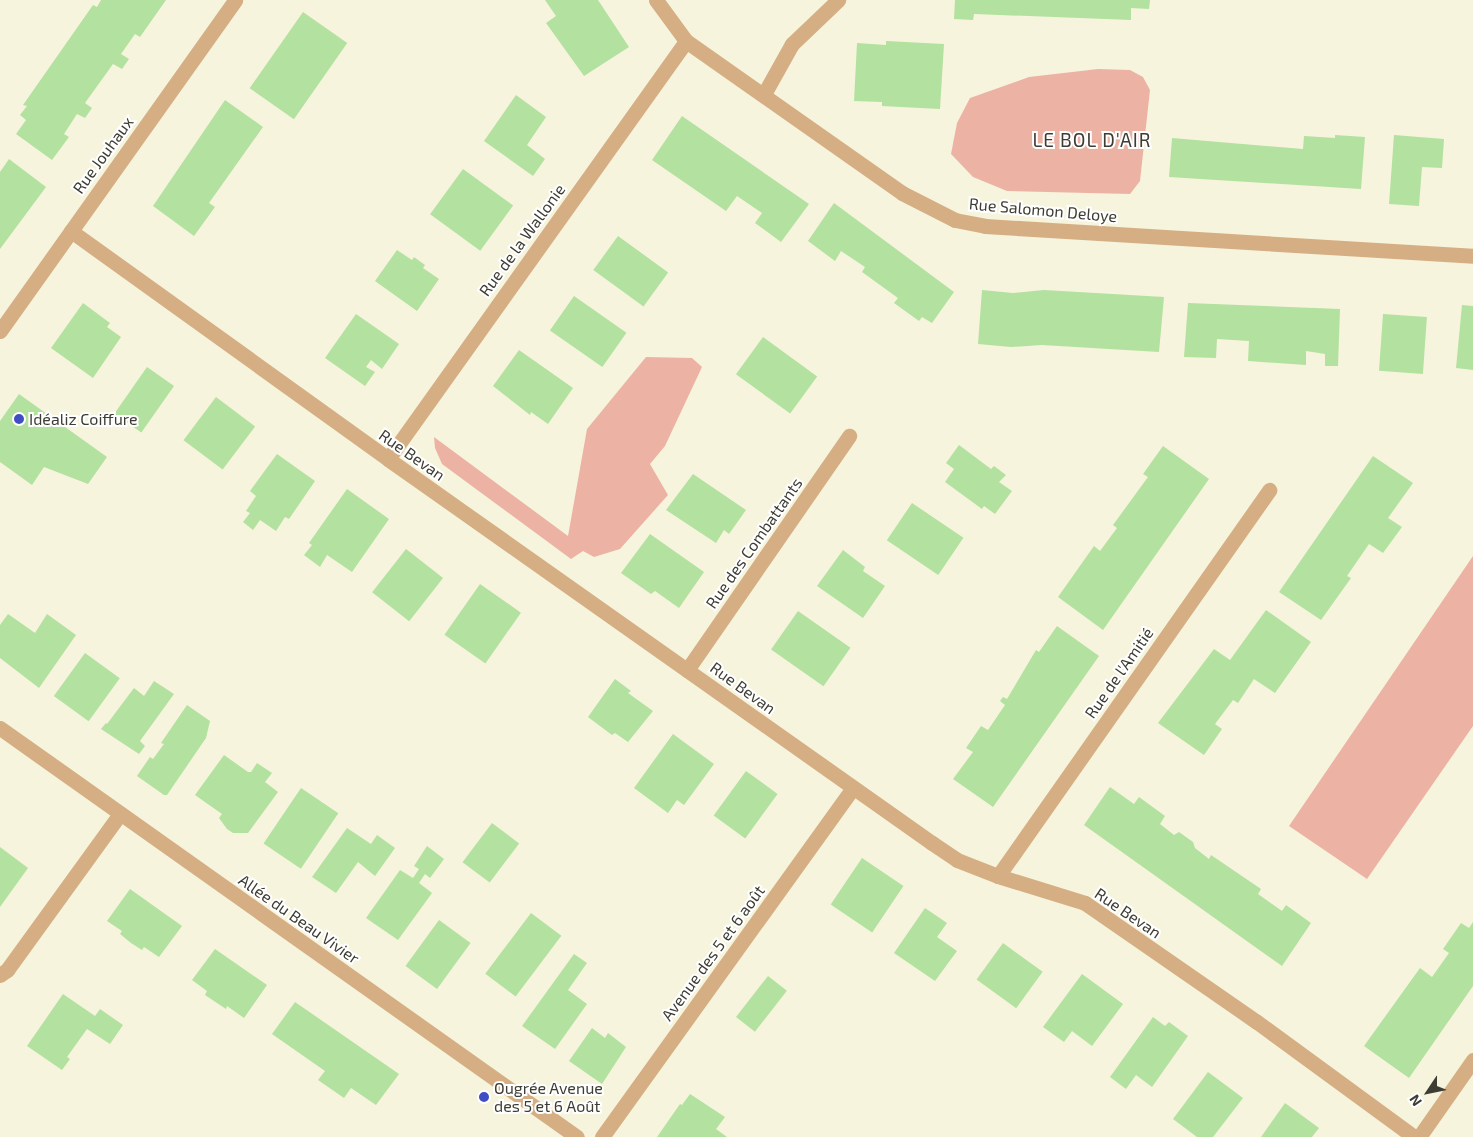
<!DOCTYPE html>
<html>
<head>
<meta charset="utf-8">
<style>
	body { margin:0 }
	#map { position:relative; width:1473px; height:1137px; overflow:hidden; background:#f6f4dd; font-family:"Exo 2",sans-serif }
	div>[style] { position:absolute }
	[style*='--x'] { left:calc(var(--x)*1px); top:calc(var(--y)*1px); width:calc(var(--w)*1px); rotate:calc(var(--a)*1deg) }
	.green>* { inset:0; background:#ecb3a5 }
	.building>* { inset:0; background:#b3e19f; transform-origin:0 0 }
	.minor>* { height:15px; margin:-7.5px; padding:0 7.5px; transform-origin:7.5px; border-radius:7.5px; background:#d6ae84 }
	.dots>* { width:14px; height:14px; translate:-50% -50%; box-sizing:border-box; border:2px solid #fff; border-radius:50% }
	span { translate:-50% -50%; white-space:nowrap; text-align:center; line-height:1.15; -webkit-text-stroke:4px #fff; paint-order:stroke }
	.street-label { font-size:16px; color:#3e3d34 }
	.poi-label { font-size:16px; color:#3e3d34 }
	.left { translate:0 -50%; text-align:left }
	.quarter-label { font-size:19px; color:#3e3d34; letter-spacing:1px }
	.north { position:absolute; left:1403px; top:1067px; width:50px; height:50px; -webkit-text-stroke:4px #fff; paint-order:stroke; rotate:236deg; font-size:14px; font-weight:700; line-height:20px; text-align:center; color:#3e3d34 }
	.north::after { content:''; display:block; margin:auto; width:18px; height:22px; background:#3e3d34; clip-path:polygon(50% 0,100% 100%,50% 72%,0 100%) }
</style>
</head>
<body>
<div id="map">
	<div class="green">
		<i style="clip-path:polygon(1098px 69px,1130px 70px,1143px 77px,1150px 90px,1140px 181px,1130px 194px,1007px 191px,973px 177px,951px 154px,957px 123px,970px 98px,1029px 77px)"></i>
		<i style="clip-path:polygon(646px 357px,692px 358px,702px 367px,665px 446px,650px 464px,668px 495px,620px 549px,594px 557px,583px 551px,571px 559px,442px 464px,435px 448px,434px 437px,568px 536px,587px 429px)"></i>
		<i style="clip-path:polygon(1473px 556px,1473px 726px,1367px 879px,1289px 826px)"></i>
	</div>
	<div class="building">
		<i style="clip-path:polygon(101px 0,166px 0,140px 37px,135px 34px,121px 54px,129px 59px,122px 69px,113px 64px,85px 103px,92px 108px,85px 118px,77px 114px,64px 134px,69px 137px,52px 160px,16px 134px,26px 120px,20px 115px,27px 106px,23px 105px,93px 5px,97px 7px)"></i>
		<i style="clip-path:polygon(545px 0,598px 0,629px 47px,584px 76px,546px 23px,556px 16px)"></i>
		<i style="clip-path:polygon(955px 0,1150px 0,1149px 9px,1131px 8px,1131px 20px,974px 14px,973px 20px,954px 19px)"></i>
		<i style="left:303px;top:12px;width:54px;height:93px;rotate:35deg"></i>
		<i style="clip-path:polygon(886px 41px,944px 44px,940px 109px,882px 106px,882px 102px,854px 101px,857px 43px,886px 45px)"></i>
		<i style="clip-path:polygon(516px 95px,546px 117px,527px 145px,545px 159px,533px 176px,484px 141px)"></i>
		<i style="clip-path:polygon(225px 100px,263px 127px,209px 203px,215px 207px,194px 236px,153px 206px)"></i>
		<i style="clip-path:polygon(682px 116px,809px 204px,781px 242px,755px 223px,762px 213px,737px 196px,726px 211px,652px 160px)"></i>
		<i style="clip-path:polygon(1335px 135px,1365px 137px,1361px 189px,1169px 177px,1172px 138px,1303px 149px,1304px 136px,1335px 138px)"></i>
		<i style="clip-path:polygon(1394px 135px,1444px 139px,1442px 168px,1422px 167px,1419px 206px,1389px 204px)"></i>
		<i style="clip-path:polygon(9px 159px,46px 187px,0 249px,0 172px)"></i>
		<i style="left:463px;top:169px;width:62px;height:56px;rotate:36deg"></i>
		<i style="clip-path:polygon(834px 203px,954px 292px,932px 323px,922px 317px,919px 321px,894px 303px,898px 298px,862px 272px,865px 267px,841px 251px,835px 261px,808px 241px)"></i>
		<i style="left:618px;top:236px;width:62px;height:42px;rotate:36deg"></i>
		<i style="clip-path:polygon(397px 250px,412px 260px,414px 257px,425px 265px,423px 268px,439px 279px,417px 311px,375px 281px)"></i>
		<i style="clip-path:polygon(982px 290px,1013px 293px,1044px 290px,1164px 297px,1159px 352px,1042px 345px,1011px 347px,978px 344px)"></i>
		<i style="left:574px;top:296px;width:64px;height:42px;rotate:35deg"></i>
		<i style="clip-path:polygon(83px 303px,110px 323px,107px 327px,121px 337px,93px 378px,51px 348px)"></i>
		<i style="clip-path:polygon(1188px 303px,1340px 309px,1338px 366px,1325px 366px,1325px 354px,1306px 351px,1306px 365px,1248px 361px,1249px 341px,1217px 339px,1216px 358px,1184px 357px)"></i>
		<i style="clip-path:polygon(1462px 305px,1473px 306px,1473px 370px,1456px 368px)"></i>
		<i style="clip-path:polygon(356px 314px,399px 344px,382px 369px,371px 360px,366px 367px,375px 372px,365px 386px,325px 358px)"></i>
		<i style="left:1383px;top:314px;width:44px;height:57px;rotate:4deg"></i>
		<i style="left:763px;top:337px;width:67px;height:46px;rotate:36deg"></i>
		<i style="clip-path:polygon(519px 350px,573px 388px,548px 424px,531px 412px,530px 415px,493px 386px)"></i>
		<i style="left:147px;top:367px;width:33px;height:57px;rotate:35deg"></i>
		<i style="clip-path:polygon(19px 394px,107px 457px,88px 484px,44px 467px,32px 485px,0 462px,0 421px)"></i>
		<i style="left:216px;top:397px;width:49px;height:54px;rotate:37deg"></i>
		<i style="clip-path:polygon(959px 445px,991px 469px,994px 466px,1006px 475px,999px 482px,1012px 491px,995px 514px,984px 506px,982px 509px,945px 482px,954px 469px,946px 463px)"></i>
		<i style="clip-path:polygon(1163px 446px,1209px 479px,1103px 630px,1058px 597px,1094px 546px,1100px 551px,1117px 528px,1113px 525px,1148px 477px,1143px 474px)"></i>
		<i style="clip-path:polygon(277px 454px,315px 481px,289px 519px,285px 517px,276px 531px,260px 520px,253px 530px,243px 522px,250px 513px,246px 511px,256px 496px,250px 491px)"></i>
		<i style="clip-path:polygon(1373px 456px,1413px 483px,1388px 518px,1402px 527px,1383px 553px,1369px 544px,1347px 576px,1351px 578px,1321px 620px,1279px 592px)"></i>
		<i style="clip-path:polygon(693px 474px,746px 510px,729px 534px,724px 530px,716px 543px,666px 510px)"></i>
		<i style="clip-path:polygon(347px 489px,389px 519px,352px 572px,327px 555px,320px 567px,304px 555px,312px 545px,309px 543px)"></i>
		<i style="left:912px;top:503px;width:62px;height:45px;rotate:34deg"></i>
		<i style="clip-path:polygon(650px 534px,704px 572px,679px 608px,655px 591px,651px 594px,621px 573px)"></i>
		<i style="left:406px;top:549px;width:47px;height:55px;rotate:38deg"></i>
		<i style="clip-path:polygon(843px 550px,865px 567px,863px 571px,885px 586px,863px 618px,817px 586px)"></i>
		<i style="left:480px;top:584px;width:50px;height:62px;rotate:35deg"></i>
		<i style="clip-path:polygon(1266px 610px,1311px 642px,1275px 693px,1254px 679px,1238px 703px,1233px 700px,1215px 724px,1222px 729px,1204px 755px,1158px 723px,1214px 649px,1230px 660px)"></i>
		<i style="left:798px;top:611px;width:64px;height:47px;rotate:35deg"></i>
		<i style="clip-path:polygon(8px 614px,35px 633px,47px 614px,76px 635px,39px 688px,0 658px,0 625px)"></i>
		<i style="clip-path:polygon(1057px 626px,1099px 656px,993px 807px,953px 779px,973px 752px,966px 748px,981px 726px,988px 730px,1005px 705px,1000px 701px,1003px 697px,1007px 699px,1036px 650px,1039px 652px)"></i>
		<i style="left:85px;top:653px;width:43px;height:53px;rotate:36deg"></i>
		<i style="clip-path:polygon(615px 679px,631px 691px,628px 693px,653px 711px,628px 742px,615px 733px,612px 735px,588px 717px)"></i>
		<i style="clip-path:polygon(154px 681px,174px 694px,140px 741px,145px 746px,139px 754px,101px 729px,106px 723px,107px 724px,134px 688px,144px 696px)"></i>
		<i style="clip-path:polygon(187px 705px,210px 721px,206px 738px,167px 795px,164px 795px,137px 776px,150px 757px,153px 759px,164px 744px,161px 743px)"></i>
		<i style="clip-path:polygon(673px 734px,714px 764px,684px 805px,677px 800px,668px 813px,634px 788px)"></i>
		<i style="clip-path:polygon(224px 755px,248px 772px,251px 772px,257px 763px,272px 773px,265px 782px,278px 792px,248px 833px,233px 833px,227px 829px,219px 818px,222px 814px,195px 795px)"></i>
		<i style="left:746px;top:771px;width:39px;height:55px;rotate:36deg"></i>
		<i style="clip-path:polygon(1110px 787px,1134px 804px,1139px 797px,1165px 816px,1160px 824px,1174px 835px,1179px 832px,1193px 842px,1195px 848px,1209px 859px,1211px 855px,1261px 889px,1258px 894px,1282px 911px,1286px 905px,1311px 923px,1282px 966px,1084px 825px)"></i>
		<i style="left:301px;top:788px;width:45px;height:67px;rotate:34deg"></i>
		<i style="left:492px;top:823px;width:34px;height:49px;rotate:37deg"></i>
		<i style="clip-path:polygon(347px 828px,371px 844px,377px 835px,395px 848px,375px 876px,358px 862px,336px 893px,312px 877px)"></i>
		<i style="clip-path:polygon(427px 846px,444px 859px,430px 878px,425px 874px,419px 883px,432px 893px,398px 940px,366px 918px,400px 870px,413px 878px,419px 869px,414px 866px)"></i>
		<i style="clip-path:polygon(0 847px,28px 868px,0 907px)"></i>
		<i style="left:862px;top:858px;width:50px;height:56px;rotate:34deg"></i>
		<i style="clip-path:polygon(130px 889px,182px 926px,159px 957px,144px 947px,142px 950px,131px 943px,120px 934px,122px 931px,107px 921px)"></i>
		<i style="clip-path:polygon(925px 908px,947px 923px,937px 937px,957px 951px,935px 981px,894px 953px)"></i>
		<i style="left:531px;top:913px;width:38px;height:76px;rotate:37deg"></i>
		<i style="left:439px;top:920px;width:39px;height:57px;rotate:36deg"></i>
		<i style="clip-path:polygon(1473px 922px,1473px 986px,1409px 1078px,1364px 1046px,1420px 968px,1432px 977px,1449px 953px,1443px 949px,1461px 923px,1469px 928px)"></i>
		<i style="left:1003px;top:943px;width:49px;height:45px;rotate:36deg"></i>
		<i style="clip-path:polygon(215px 949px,267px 985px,244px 1018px,227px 1006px,226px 1009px,205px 995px,207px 991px,192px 980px)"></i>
		<i style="clip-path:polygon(574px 954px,587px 963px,568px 990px,587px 1004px,555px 1049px,522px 1026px)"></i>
		<i style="clip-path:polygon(1082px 974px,1123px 1004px,1092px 1046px,1072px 1031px,1064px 1042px,1043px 1027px)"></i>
		<i style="left:768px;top:976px;width:24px;height:52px;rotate:38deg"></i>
		<i style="clip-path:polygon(63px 994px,95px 1016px,100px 1009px,123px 1025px,110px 1044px,87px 1029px,67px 1057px,70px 1059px,62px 1070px,27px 1046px)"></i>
		<i style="clip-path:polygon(295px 1002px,399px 1074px,376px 1105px,351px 1088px,344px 1098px,318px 1080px,325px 1071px,272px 1034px)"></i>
		<i style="clip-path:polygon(1153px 1017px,1165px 1026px,1169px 1022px,1188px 1036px,1152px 1087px,1136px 1075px,1126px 1089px,1110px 1077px)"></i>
		<i style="clip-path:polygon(592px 1028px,605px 1038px,608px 1033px,626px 1047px,602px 1084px,569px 1061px)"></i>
		<i style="clip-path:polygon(1208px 1072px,1243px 1098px,1213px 1137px,1197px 1137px,1173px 1119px)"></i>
		<i style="clip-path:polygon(690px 1094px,725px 1117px,716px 1129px,727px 1137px,657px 1137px,680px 1104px,682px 1105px)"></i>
		<i style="clip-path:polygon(1285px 1103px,1319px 1128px,1312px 1137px,1261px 1137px)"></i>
	</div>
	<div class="minor">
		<i style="--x:656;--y:0;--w:51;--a:53.8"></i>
		<i style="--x:686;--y:41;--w:264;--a:35.1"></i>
		<i style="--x:902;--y:193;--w:59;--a:27"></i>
		<i style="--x:955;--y:220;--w:31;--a:11"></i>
		<i style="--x:985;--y:226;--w:489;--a:3.5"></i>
		<i style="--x:764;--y:94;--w:57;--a:-60.8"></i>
		<i style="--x:792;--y:44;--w:64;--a:-43.7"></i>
		<i style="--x:71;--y:231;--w:390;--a:35.7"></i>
		<i style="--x:388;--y:459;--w:666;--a:35.22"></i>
		<i style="--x:932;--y:843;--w:30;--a:34"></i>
		<i style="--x:957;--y:860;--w:44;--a:21.3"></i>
		<i style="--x:998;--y:876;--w:91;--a:17.2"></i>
		<i style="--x:1085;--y:903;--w:209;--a:34.7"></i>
		<i style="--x:1257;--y:1022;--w:195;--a:36.2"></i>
		<i style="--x:0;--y:331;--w:406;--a:-54.6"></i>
		<i style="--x:388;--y:459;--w:513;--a:-54.51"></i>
		<i style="--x:687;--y:670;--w:285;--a:-55.3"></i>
		<i style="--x:0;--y:728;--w:707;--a:35.33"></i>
		<i style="--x:998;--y:876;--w:472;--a:-54.9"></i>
		<i style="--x:0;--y:975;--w:9;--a:-36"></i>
		<i style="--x:7;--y:970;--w:193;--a:-54.1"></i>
		<i style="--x:602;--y:1137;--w:430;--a:-54.3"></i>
		<i style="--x:1419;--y:1137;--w:94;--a:-55"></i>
	</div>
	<div class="dots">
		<i style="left:19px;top:419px;background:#414dc2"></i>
		<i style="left:484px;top:1097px;background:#414dc2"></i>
	</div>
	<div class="street-label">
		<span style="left:103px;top:155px;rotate:-54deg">Rue Jouhaux</span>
		<span style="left:1043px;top:210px;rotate:5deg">Rue Salomon Deloye</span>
		<span style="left:522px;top:240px;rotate:-54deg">Rue de la Wallonie</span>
		<span style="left:412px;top:455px;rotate:35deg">Rue Bevan</span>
		<span style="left:754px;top:543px;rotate:-55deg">Rue des Combattants</span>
		<span style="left:1119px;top:673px;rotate:-55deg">Rue de l'Amitié</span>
		<span style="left:743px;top:688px;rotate:36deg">Rue Bevan</span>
		<span style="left:1128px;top:913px;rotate:34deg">Rue Bevan</span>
		<span style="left:299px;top:919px;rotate:35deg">Allée du Beau Vivier</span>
		<span style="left:713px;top:953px;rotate:-54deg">Avenue des 5 et 6 août</span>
	</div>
	<div class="poi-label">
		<span class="left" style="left:29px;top:419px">Idéaliz Coiffure</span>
		<span class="left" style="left:494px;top:1097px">Ougrée Avenue<br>des 5 et 6 Août</span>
	</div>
	<div class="quarter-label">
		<span style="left:1092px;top:140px">LE BOL D'AIR</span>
	</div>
	<div class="north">N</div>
</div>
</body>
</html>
